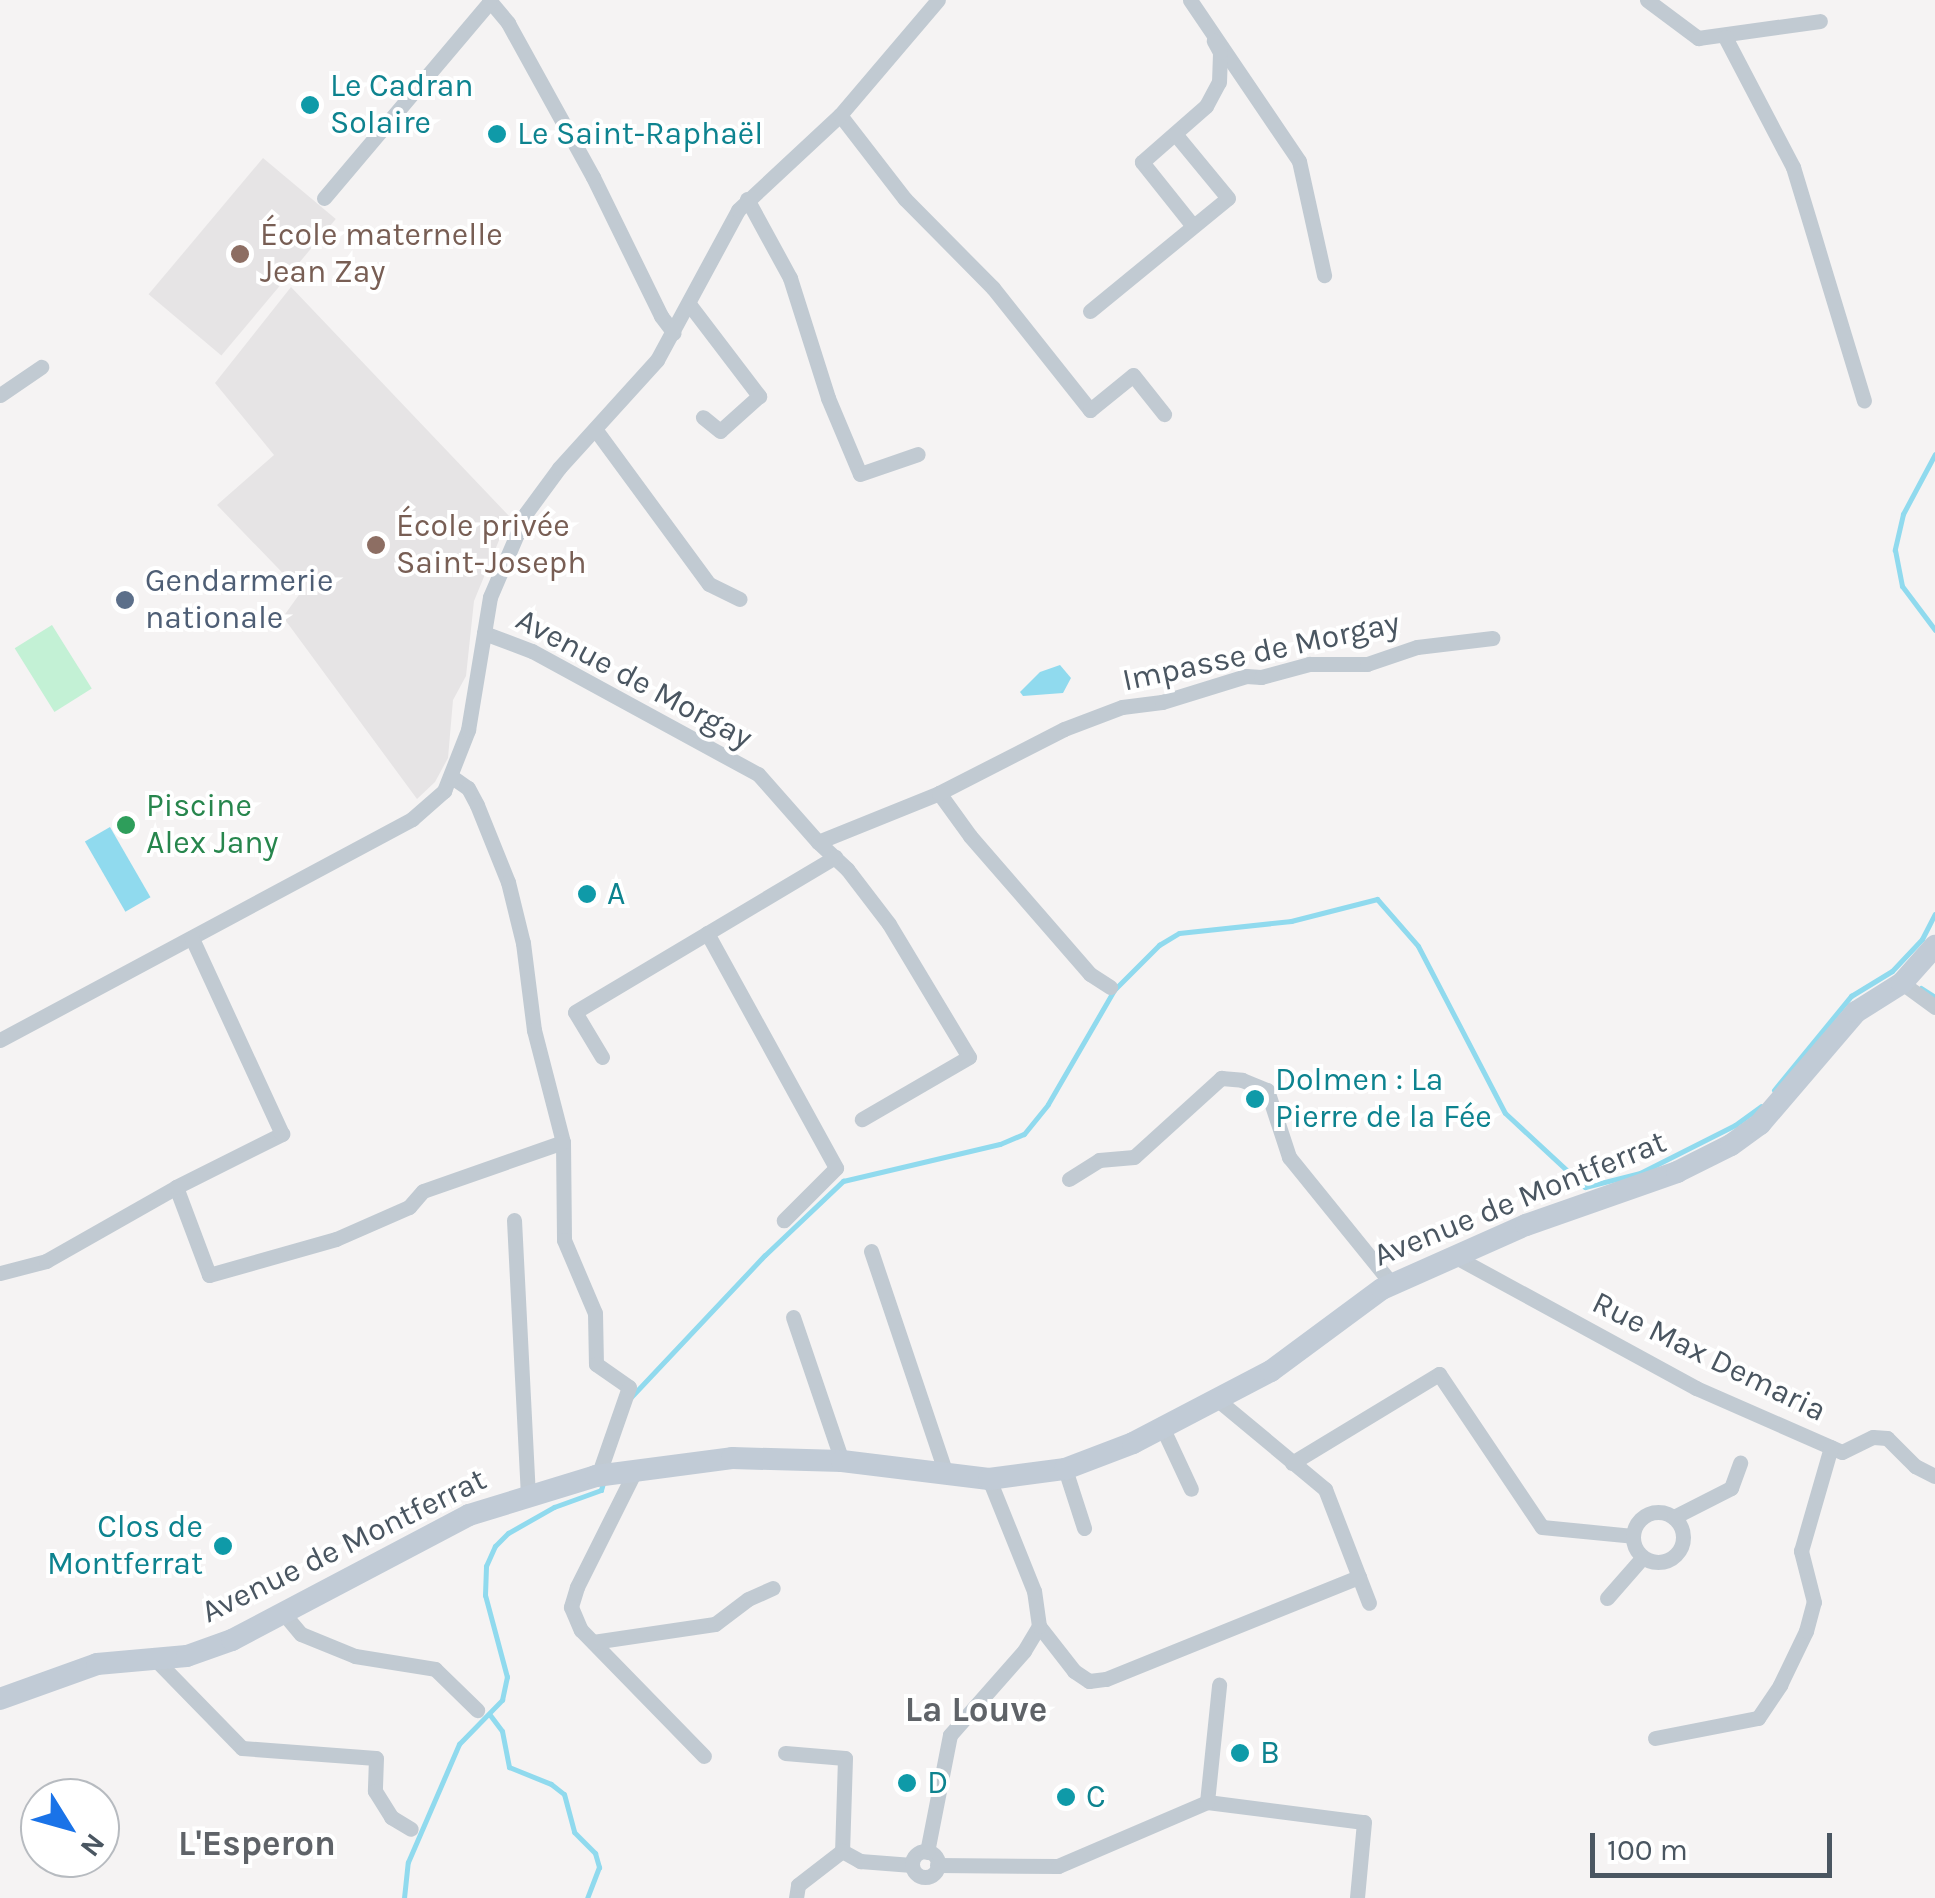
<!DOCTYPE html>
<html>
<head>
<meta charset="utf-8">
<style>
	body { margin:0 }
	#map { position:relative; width:1935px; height:1898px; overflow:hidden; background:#f5f3f3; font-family:Karla,sans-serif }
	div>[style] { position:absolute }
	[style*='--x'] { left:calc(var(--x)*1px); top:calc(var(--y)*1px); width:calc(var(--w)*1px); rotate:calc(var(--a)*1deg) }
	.education>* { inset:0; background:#e6e4e5; transform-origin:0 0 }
	.green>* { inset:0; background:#c3f1d5; transform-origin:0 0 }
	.water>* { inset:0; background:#90daee; transform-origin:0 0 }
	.stream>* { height:5px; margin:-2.5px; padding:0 2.5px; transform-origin:2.5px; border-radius:2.5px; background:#90daee }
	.street>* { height:15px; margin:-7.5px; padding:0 7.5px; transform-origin:7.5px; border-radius:7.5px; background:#c1cad2 }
	.street>.ring { margin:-7.5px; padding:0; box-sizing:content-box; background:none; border:15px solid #c1cad2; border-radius:50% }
	.secondary>* { height:22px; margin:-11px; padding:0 11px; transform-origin:11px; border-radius:11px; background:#c1cbd6 }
	.dots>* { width:28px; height:28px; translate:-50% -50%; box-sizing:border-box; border:5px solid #fff; border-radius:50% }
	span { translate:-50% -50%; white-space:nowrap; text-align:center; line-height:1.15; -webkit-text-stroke:8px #fff; paint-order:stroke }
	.culture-label { font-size:32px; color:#0d838f }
	.left { translate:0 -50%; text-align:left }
	.right { translate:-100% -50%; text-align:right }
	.education-label { font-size:32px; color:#785e54 }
	.service-label { font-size:32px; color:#4e5e75 }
	.street-label { font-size:32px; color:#4a5661 }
	.leisure-label { font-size:32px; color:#27864d }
	.neighbourhood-label { font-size:35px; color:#5f6368; font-weight:700 }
	.north { position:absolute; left:20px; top:1778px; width:100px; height:100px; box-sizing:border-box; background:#fff; border:2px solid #b7bbc0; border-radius:50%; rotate:127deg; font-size:28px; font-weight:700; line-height:40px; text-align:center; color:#4a5661 }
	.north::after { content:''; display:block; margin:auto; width:35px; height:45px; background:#1a73e8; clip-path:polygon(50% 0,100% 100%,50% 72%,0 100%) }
	.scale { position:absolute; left:1590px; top:1833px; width:242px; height:45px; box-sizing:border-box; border:5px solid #4a5661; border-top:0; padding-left:12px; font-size:30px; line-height:35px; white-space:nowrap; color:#4a5661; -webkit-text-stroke:8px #fff; paint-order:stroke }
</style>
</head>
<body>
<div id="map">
	<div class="education">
		<i style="left:263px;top:158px;width:95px;height:178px;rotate:40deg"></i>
		<i style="clip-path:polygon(291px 287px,509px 516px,474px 601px,466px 676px,453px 700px,448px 758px,435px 782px,417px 799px,283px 617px,301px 592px,217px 505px,274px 455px,215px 383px)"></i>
	</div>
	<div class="green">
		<i style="left:52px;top:625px;width:75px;height:44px;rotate:58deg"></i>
	</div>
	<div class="water">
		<i style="clip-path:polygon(1060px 665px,1071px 678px,1063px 693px,1023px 696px,1020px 692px,1040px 672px)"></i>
		<i style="left:110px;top:827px;width:81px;height:29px;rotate:60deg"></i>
	</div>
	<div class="stream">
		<i style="--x:1935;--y:454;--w:68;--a:118.1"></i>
		<i style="--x:1903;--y:514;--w:37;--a:103"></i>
		<i style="--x:1895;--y:550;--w:37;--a:79"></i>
		<i style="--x:1902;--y:586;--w:55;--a:53.1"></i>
		<i style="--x:1921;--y:988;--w:17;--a:33"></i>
		<i style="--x:1774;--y:1090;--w:122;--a:-50.7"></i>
		<i style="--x:1851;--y:996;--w:48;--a:-31.4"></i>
		<i style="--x:1892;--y:971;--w:44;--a:-46.8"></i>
		<i style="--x:1922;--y:939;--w:28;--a:-63"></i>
		<i style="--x:631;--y:1397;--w:195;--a:-46.7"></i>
		<i style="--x:765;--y:1255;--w:108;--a:-43.5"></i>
		<i style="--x:843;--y:1181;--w:161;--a:-13.3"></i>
		<i style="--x:1000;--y:1144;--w:26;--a:-23"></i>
		<i style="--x:1024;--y:1134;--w:38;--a:-51"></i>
		<i style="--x:1048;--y:1104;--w:132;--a:-59.9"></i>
		<i style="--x:1114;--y:990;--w:64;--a:-45"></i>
		<i style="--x:1159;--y:945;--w:23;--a:-31"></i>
		<i style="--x:1179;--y:933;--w:113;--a:-6.1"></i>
		<i style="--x:1291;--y:921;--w:89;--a:-14.3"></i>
		<i style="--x:1377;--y:899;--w:62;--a:48.9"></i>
		<i style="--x:1418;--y:946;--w:188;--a:62.5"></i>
		<i style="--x:1505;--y:1113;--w:109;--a:42.8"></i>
		<i style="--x:1585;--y:1187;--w:57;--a:-14.3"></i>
		<i style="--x:1640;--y:1173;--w:106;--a:-26.8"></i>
		<i style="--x:1735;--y:1125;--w:32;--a:-36"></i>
		<i style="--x:490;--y:1715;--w:20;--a:53"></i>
		<i style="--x:502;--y:1731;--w:37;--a:79"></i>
		<i style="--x:509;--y:1767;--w:45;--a:22"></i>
		<i style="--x:551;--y:1784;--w:16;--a:38"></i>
		<i style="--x:564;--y:1794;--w:39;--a:75"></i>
		<i style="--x:574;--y:1832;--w:30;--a:45"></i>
		<i style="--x:595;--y:1853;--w:15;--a:74"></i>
		<i style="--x:599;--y:1867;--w:33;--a:111"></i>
		<i style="--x:404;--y:1898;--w:36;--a:-84"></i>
		<i style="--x:408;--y:1862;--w:129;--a:-66.6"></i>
		<i style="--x:459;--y:1744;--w:62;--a:-45.7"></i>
		<i style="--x:502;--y:1700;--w:24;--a:-78"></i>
		<i style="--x:507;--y:1677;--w:85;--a:-105"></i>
		<i style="--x:485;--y:1595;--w:29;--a:-88"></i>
		<i style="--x:486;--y:1566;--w:22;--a:-66"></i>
		<i style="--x:495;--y:1546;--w:18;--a:-45"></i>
		<i style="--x:508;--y:1533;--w:53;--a:-29.5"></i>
		<i style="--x:554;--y:1507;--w:50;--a:-19.9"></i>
		<i style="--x:601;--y:1490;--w:7;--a:-74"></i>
	</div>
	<div class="street">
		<i style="--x:489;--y:0;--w:30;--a:50"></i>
		<i style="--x:508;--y:23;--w:176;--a:61.1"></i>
		<i style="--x:593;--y:177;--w:155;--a:63.9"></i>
		<i style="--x:661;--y:316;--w:21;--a:53"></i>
		<i style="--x:1190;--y:0;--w:194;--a:55.9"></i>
		<i style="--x:1299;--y:161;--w:117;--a:77.6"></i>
		<i style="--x:1647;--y:0;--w:64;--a:36.7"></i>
		<i style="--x:1698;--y:38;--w:123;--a:-7.9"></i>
		<i style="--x:1725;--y:37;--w:147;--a:62.4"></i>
		<i style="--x:1793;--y:167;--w:244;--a:73.1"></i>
		<i style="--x:840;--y:115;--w:106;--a:52.3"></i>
		<i style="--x:905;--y:199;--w:125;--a:45.3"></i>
		<i style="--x:993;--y:288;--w:156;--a:51.5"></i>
		<i style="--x:1090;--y:410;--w:55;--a:-39.1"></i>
		<i style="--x:1133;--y:375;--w:50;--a:51.5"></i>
		<i style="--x:324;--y:198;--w:255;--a:-49.8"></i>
		<i style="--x:747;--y:199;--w:90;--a:61.4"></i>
		<i style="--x:790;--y:278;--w:126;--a:72.4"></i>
		<i style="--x:828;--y:398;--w:82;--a:67.2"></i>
		<i style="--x:860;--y:474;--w:61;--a:-19"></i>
		<i style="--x:1193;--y:226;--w:82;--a:-128.6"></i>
		<i style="--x:1142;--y:162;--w:85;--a:-41.2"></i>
		<i style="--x:1206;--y:106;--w:27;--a:-62"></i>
		<i style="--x:1219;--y:82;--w:30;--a:-88"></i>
		<i style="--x:1220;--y:52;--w:13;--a:-119"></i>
		<i style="--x:689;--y:304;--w:116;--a:52.7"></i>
		<i style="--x:759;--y:396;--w:52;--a:138.1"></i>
		<i style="--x:720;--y:431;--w:22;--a:-141"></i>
		<i style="--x:1090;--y:311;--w:178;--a:-39.3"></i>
		<i style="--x:1228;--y:198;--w:82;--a:-129.5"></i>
		<i style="--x:0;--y:395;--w:50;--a:-34.3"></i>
		<i style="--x:595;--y:429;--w:192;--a:53.7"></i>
		<i style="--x:709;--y:584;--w:34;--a:26"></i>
		<i style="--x:484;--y:633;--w:51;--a:20.6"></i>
		<i style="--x:532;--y:651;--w:257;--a:28.6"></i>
		<i style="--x:758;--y:774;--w:91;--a:48.6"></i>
		<i style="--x:818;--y:842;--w:131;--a:-22"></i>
		<i style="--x:939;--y:793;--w:53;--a:54.2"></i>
		<i style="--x:970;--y:836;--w:183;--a:49"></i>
		<i style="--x:1090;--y:974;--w:24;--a:33"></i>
		<i style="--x:452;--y:777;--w:19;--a:35"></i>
		<i style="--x:468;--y:788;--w:19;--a:62"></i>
		<i style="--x:477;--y:805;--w:83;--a:68.1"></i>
		<i style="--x:508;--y:882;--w:63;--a:76.2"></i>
		<i style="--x:523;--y:943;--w:88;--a:82.8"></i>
		<i style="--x:534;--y:1030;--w:116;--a:75.5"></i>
		<i style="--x:563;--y:1142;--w:98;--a:89.4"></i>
		<i style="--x:564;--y:1240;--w:79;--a:67"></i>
		<i style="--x:595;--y:1313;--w:51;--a:88.9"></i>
		<i style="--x:596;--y:1364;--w:40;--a:34.9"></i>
		<i style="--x:629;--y:1387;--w:94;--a:109.2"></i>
		<i style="--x:939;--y:793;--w:140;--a:-27.1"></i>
		<i style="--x:1064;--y:729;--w:62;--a:-20.8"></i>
		<i style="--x:1122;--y:707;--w:40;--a:-7.1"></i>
		<i style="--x:1162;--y:702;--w:88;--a:-17.2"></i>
		<i style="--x:1246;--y:676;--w:15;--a:4"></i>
		<i style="--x:1261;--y:677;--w:50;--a:-15.2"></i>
		<i style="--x:1309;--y:664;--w:58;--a:0"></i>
		<i style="--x:1367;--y:664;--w:53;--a:-18.8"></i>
		<i style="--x:1417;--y:647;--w:76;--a:-6.8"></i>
		<i style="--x:818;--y:842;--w:40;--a:43"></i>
		<i style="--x:847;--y:869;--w:69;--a:52.6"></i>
		<i style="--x:889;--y:924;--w:155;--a:59"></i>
		<i style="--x:969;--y:1057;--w:124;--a:149.9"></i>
		<i style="--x:707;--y:933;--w:268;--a:61.2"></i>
		<i style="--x:836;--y:1168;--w:74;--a:135"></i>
		<i style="--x:1902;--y:983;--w:41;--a:36"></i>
		<i style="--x:0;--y:1040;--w:468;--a:-28.2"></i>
		<i style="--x:412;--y:819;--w:43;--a:-41.2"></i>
		<i style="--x:444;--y:791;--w:66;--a:-68.5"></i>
		<i style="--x:468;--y:730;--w:135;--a:-80.6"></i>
		<i style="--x:490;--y:597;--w:91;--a:-66.8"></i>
		<i style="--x:526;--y:513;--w:56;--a:-53.7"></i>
		<i style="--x:559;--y:468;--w:146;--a:-47.8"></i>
		<i style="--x:657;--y:360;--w:170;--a:-61.6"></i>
		<i style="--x:738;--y:210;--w:139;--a:-43"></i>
		<i style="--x:840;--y:115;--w:151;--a:-49.6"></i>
		<i style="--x:602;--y:1057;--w:52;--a:-121"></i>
		<i style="--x:575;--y:1012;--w:303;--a:-30.8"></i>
		<i style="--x:1069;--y:1179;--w:36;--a:-32"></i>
		<i style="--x:1099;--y:1160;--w:35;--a:-5"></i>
		<i style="--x:1134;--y:1157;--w:118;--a:-42.2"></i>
		<i style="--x:1221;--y:1078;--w:21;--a:5"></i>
		<i style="--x:1242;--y:1080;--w:27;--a:22"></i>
		<i style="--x:1267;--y:1090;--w:71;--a:71.8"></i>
		<i style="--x:1289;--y:1157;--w:164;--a:51"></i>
		<i style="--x:176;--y:1187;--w:94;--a:69.4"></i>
		<i style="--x:209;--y:1275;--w:132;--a:-15.8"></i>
		<i style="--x:336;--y:1239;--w:80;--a:-23.7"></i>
		<i style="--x:409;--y:1207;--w:21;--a:-49"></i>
		<i style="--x:423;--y:1191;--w:148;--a:-19.3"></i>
		<i style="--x:514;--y:1220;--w:275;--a:87.1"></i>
		<i style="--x:871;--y:1251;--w:235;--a:71.4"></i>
		<i style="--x:1454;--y:1256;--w:276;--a:28.6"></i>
		<i style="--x:1696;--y:1388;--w:159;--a:23.7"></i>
		<i style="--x:1842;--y:1452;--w:34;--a:-26"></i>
		<i style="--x:1873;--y:1437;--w:14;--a:4"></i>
		<i style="--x:1887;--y:1438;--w:40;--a:45"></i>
		<i style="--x:1915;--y:1466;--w:22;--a:27"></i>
		<i style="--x:0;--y:1273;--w:48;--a:-14.6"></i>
		<i style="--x:46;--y:1261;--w:150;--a:-29.6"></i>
		<i style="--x:176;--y:1187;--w:119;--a:-26.6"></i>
		<i style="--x:282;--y:1134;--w:216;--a:-114.7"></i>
		<i style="--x:793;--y:1317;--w:152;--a:71.2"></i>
		<i style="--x:1219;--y:1401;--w:138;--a:39.7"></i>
		<i style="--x:1325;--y:1489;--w:122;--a:68.9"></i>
		<i style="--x:1163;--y:1429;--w:66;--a:65"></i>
		<i style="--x:1292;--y:1463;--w:172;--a:-31.2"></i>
		<i style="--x:1439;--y:1374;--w:184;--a:56.1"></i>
		<i style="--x:1542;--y:1527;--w:91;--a:5.6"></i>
		<i style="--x:636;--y:1469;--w:132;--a:116.6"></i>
		<i style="--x:577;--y:1587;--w:21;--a:107"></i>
		<i style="--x:571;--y:1607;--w:25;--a:67"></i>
		<i style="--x:581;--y:1630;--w:176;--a:45.7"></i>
		<i style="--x:1065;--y:1469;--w:62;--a:72.1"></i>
		<i class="ring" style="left:1633px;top:1512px;width:35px;height:35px"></i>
		<i style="--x:1674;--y:1517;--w:64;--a:-27"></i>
		<i style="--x:1731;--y:1488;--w:27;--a:-70"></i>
		<i style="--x:1607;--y:1598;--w:53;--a:-48.8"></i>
		<i style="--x:284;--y:1614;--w:26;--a:50"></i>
		<i style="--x:301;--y:1634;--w:58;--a:22.2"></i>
		<i style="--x:355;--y:1656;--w:81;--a:9.2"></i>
		<i style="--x:435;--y:1669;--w:59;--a:44.3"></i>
		<i style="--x:1039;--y:1626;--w:57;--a:52.1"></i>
		<i style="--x:1074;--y:1671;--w:18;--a:34"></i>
		<i style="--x:1089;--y:1681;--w:17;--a:-7"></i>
		<i style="--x:1106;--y:1679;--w:273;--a:-22"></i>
		<i style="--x:593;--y:1642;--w:123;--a:-8.4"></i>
		<i style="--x:715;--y:1624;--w:41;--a:-37.1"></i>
		<i style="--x:748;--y:1599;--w:27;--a:-24"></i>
		<i style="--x:156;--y:1660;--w:123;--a:45.7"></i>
		<i style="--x:242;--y:1748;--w:134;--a:4.3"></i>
		<i style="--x:376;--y:1758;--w:33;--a:92"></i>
		<i style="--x:375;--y:1791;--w:31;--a:58"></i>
		<i style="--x:391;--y:1817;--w:23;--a:31"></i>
		<i style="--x:1655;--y:1738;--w:105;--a:-11"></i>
		<i style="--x:1758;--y:1718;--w:40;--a:-56"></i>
		<i style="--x:1780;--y:1685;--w:60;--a:-64.3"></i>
		<i style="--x:1806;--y:1631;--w:30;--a:-75"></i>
		<i style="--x:1814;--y:1602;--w:53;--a:-104.3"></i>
		<i style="--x:1801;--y:1551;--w:108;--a:-73.9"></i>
		<i style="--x:785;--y:1753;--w:60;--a:4.8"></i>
		<i style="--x:845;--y:1758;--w:93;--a:91.8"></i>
		<i style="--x:842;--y:1851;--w:21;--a:29"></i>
		<i style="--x:860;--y:1861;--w:52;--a:4.4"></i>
		<i style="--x:1207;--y:1802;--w:158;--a:7.3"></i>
		<i style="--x:1364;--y:1822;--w:76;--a:95.3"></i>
		<i class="ring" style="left:912px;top:1851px;width:11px;height:11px"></i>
		<i style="--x:927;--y:1852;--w:119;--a:-78.9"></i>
		<i style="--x:950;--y:1735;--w:112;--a:-48.6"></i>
		<i style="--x:1024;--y:1651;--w:29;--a:-59"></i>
		<i style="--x:1039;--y:1626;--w:35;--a:-98"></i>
		<i style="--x:1034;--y:1591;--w:121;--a:-111.9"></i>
		<i style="--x:937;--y:1865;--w:121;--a:0.5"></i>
		<i style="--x:1058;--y:1866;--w:162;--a:-23.2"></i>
		<i style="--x:1207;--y:1802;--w:118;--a:-84.1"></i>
		<i style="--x:796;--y:1898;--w:13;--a:-81"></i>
		<i style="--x:798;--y:1885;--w:56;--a:-37.7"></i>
	</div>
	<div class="secondary">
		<i style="--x:0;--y:1699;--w:103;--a:-19.8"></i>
		<i style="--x:97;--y:1664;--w:90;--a:-5.1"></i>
		<i style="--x:187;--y:1656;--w:48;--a:-19.6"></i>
		<i style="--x:232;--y:1640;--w:268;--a:-27.8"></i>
		<i style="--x:469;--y:1515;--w:133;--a:-17.1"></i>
		<i style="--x:596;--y:1476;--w:137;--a:-7.5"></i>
		<i style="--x:732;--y:1458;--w:110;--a:1.6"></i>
		<i style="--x:842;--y:1461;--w:148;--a:7"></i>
		<i style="--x:989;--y:1479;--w:77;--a:-7.5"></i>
		<i style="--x:1065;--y:1469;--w:73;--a:-20.9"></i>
		<i style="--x:1133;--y:1443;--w:156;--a:-27.6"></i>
		<i style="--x:1271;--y:1371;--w:138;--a:-36.5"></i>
		<i style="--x:1382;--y:1289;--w:158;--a:-24"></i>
		<i style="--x:1526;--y:1225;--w:160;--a:-19.3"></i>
		<i style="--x:1677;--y:1172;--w:60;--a:-26.6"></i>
		<i style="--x:1731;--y:1145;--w:36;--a:-36"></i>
		<i style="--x:1760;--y:1124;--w:148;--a:-49.4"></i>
		<i style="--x:1856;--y:1012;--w:54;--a:-32.2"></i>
		<i style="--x:1902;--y:983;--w:50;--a:-48.3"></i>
	</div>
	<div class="dots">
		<i style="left:310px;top:105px;background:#0f9aa8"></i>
		<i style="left:497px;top:134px;background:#0f9aa8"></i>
		<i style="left:240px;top:254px;background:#8d6e63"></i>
		<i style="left:376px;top:545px;background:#8d6e63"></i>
		<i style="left:125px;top:600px;background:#5c6f8a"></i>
		<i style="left:126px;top:825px;background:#2e9e5b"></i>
		<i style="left:587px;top:894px;background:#0f9aa8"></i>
		<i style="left:1255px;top:1099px;background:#0f9aa8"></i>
		<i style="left:223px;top:1546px;background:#0f9aa8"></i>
		<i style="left:1240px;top:1753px;background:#0f9aa8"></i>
		<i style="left:907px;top:1783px;background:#0f9aa8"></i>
		<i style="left:1066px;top:1797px;background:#0f9aa8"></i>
	</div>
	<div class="culture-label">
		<span class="left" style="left:330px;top:105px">Le Cadran<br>Solaire</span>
		<span class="left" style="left:517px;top:134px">Le Saint-Raphaël</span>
		<span class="left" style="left:607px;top:894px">A</span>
		<span class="left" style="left:1275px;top:1099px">Dolmen : La<br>Pierre de la Fée</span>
		<span class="right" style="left:203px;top:1546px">Clos de<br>Montferrat</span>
		<span class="left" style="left:1260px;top:1753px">B</span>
		<span class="left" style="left:927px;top:1783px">D</span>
		<span class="left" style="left:1086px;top:1797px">C</span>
	</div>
	<div class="education-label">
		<span class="left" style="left:260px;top:254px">École maternelle<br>Jean Zay</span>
		<span class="left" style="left:396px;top:545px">École privée<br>Saint-Joseph</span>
	</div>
	<div class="service-label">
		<span class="left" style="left:145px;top:600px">Gendarmerie<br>nationale</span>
	</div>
	<div class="street-label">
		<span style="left:1261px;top:652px;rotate:-12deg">Impasse de Morgay</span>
		<span style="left:634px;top:679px;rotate:28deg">Avenue de Morgay</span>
		<span style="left:1520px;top:1199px;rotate:-22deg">Avenue de Montferrat</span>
		<span style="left:1709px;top:1357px;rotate:26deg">Rue Max Demaria</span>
		<span style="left:344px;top:1546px;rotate:-26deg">Avenue de Montferrat</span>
	</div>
	<div class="leisure-label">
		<span class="left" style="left:146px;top:825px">Piscine<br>Alex Jany</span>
	</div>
	<div class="neighbourhood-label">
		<span style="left:976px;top:1710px">La Louve</span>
		<span style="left:257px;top:1844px">L'Esperon</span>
	</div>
	<div class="north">N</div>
	<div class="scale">100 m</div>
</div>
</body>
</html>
